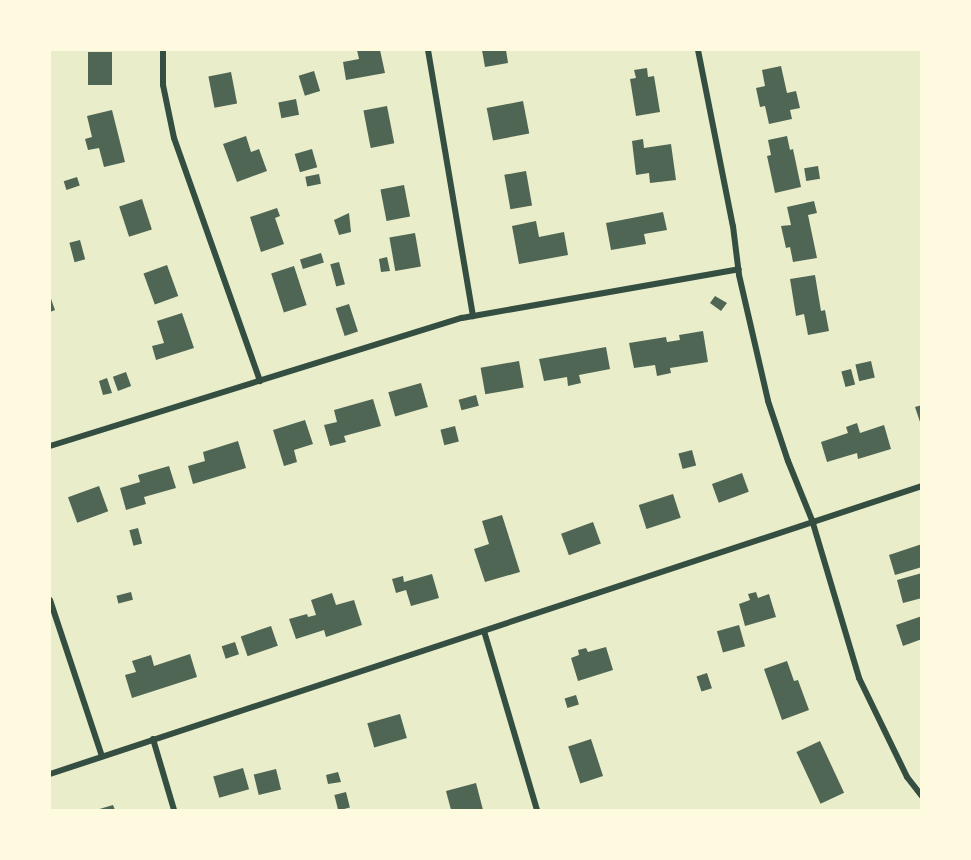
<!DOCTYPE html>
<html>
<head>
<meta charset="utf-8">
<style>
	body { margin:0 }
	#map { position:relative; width:971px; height:860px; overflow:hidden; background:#e9edc9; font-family:Bitter,serif }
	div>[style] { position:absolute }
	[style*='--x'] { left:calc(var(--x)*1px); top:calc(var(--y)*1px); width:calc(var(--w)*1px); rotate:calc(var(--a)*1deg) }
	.building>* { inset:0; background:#4f6655; transform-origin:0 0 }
	.minor>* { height:6px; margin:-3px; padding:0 3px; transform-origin:3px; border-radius:3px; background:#344e41 }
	span { translate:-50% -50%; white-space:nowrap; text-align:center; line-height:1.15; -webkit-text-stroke:5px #fefae0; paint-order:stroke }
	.frame { position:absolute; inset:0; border:51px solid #fefae0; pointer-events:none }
</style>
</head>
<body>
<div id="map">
	<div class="building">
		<i style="clip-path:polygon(357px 50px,380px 50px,385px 73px,346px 80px,343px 62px,359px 59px)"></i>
		<i style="clip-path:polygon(482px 50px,506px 50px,508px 63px,485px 67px)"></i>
		<i style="left:88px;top:52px;width:24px;height:33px"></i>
		<i style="clip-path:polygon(781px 66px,787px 93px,796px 91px,800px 108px,790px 110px,792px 119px,769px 124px,765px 106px,760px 107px,756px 88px,765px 86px,762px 70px)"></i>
		<i style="clip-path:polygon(647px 68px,648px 77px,654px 76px,660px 112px,636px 116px,630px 79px,636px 78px,634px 70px)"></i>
		<i style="left:314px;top:71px;width:21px;height:16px;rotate:73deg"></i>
		<i style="left:231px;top:72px;width:32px;height:23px;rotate:79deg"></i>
		<i style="left:296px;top:99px;width:16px;height:18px;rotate:79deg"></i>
		<i style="left:523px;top:101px;width:33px;height:37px;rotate:79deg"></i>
		<i style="left:387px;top:106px;width:38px;height:24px;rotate:79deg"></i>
		<i style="clip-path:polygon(112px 110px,125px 162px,104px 167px,99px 148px,88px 150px,85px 139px,92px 137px,87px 116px)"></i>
		<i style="clip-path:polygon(246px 136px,251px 152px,259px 149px,267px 171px,237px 182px,223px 144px)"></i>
		<i style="clip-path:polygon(787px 136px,790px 150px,793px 149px,801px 187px,775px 193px,767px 156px,771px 155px,768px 140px)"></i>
		<i style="clip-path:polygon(643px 139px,644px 148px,671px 144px,676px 180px,650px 183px,649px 173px,636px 175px,632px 141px)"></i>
		<i style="left:312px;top:149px;width:19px;height:18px;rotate:74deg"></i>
		<i style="left:818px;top:166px;width:13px;height:14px;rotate:81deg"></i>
		<i style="left:526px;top:171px;width:35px;height:22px;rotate:80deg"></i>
		<i style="left:319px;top:174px;width:10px;height:14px;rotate:79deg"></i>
		<i style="left:77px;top:177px;width:9px;height:14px;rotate:72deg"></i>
		<i style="left:404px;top:185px;width:32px;height:24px;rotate:79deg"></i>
		<i style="left:142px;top:199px;width:32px;height:24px;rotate:72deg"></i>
		<i style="clip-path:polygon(814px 201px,817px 213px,808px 215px,817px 258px,793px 262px,790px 247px,786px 248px,781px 226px,791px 225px,787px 207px)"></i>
		<i style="clip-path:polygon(277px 208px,280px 216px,275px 218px,284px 244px,261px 252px,250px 217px)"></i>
		<i style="clip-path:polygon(663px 212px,667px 230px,644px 234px,646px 244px,611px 250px,606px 223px)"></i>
		<i style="clip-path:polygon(349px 213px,351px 232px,339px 235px,334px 220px)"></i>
		<i style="clip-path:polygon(536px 221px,539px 237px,564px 232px,568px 255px,519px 264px,512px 226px)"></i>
		<i style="left:415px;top:233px;width:34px;height:26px;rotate:80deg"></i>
		<i style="left:80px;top:240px;width:20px;height:11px;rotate:75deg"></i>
		<i style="left:321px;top:253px;width:10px;height:22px;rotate:73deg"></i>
		<i style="clip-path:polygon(387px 257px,390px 271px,381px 272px,379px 259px)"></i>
		<i style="left:339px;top:262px;width:23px;height:9px;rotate:75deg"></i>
		<i style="left:167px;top:265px;width:33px;height:25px;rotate:70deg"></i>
		<i style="left:294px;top:266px;width:41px;height:24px;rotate:72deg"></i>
		<i style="clip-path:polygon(815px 275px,821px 311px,825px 310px,829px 331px,808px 335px,804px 314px,796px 316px,790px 279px)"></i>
		<i style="clip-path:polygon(50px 296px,55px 310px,50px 312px)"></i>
		<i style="clip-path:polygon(715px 296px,727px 303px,721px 311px,710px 303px)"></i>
		<i style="left:349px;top:304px;width:29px;height:14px;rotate:72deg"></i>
		<i style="clip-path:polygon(182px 313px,194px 348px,156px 360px,152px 346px,164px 343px,157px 321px)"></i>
		<i style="clip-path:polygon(703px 331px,708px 362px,670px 368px,671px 373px,657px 376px,655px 365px,634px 368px,629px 343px,666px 337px,667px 342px,680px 340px,679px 335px)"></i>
		<i style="clip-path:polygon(606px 347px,610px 369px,579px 375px,581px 383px,568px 386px,567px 377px,544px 381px,539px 359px)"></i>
		<i style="left:519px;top:361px;width:27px;height:39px;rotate:80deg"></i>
		<i style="left:871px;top:361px;width:17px;height:16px;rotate:77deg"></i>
		<i style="left:851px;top:369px;width:16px;height:10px;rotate:75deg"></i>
		<i style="left:126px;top:372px;width:15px;height:14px;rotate:70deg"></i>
		<i style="clip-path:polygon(107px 378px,112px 393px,103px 395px,99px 381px)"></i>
		<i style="left:421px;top:383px;width:25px;height:34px;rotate:74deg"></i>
		<i style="left:476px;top:395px;width:11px;height:18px;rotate:75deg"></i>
		<i style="clip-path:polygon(373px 399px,381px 426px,344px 436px,346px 442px,330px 446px,324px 425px,337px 422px,334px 410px)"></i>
		<i style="clip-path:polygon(922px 405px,922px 425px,921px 425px,915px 407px)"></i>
		<i style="clip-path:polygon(305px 420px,313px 444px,294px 450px,297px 462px,284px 466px,273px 430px)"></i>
		<i style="clip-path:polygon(857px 423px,860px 433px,884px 425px,891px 449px,858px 459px,857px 453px,827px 462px,821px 442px,848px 433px,846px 427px)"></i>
		<i style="left:455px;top:426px;width:16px;height:15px;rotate:76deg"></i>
		<i style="clip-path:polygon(238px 441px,246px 468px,193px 484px,188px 466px,205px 461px,203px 452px)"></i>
		<i style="left:692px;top:450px;width:16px;height:14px;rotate:75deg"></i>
		<i style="clip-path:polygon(169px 466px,176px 488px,144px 497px,146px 504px,126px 510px,120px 488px,140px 482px,138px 475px)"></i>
		<i style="left:742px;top:473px;width:20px;height:32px;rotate:70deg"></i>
		<i style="left:99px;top:486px;width:27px;height:33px;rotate:70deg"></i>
		<i style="left:673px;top:494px;width:25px;height:36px;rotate:72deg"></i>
		<i style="clip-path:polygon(502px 515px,520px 572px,485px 582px,474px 549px,489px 544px,482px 521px)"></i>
		<i style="left:593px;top:522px;width:23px;height:34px;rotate:70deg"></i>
		<i style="left:138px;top:528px;width:16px;height:9px;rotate:75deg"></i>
		<i style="clip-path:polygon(922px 544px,922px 567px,895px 575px,889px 555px)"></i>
		<i style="clip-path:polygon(922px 573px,922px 598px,903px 603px,897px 580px)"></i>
		<i style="clip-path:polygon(432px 574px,439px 598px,411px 606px,406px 590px,396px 593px,392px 579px,403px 576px,404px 582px)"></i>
		<i style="left:131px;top:592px;width:8px;height:15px;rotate:76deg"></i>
		<i style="clip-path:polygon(756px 592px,758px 598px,769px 594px,776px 617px,745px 626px,739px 604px,750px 600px,748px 594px)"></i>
		<i style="clip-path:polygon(332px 593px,336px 605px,354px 600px,362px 625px,326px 637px,324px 630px,296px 639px,289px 619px,307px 614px,308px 617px,316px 615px,311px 600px)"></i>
		<i style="clip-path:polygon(922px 616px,922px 639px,903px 646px,896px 625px)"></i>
		<i style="left:739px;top:625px;width:22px;height:23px;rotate:74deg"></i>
		<i style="left:271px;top:626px;width:21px;height:32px;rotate:71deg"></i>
		<i style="left:235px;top:642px;width:13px;height:14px;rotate:72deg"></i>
		<i style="clip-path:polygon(606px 647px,613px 670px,578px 681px,571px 658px,579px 655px,578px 650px,586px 648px,588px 652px)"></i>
		<i style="clip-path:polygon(190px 654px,197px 677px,132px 698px,125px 675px,136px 672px,132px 661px,151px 655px,154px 666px)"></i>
		<i style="clip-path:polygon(787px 661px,794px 681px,798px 680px,809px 710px,782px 720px,764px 669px)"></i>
		<i style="left:707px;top:673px;width:16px;height:11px;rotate:72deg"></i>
		<i style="left:576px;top:695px;width:10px;height:12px;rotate:73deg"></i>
		<i style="left:400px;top:714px;width:25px;height:34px;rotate:74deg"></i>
		<i style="left:591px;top:739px;width:39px;height:24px;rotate:72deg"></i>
		<i style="left:820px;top:741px;width:57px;height:26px;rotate:65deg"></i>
		<i style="left:243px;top:768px;width:22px;height:31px;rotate:74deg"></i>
		<i style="left:276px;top:769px;width:21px;height:23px;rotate:76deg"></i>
		<i style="clip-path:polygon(338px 772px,341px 782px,328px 784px,326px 775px)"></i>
		<i style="clip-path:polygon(476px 783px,483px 810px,451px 810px,446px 791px)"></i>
		<i style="left:346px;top:792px;width:16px;height:12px;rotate:76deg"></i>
		<i style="clip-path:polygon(113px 805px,115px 810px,96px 810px)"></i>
	</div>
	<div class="minor">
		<i style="--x:163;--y:50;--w:35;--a:90"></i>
		<i style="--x:163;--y:85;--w:54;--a:78.3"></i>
		<i style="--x:174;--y:138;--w:258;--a:70.5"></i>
		<i style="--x:428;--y:50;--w:270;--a:80.4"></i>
		<i style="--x:698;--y:50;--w:179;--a:78.8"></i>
		<i style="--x:733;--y:226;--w:49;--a:83"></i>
		<i style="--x:739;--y:275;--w:129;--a:77"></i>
		<i style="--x:768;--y:401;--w:63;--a:71.6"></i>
		<i style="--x:788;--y:461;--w:64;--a:67.9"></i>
		<i style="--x:812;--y:520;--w:165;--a:73.4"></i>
		<i style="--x:859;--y:678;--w:110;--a:64.1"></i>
		<i style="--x:907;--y:777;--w:24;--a:52"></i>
		<i style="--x:50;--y:446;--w:431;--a:-17.3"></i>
		<i style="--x:462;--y:318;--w:281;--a:-10"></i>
		<i style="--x:50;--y:600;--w:164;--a:71.6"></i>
		<i style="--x:484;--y:631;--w:187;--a:73.5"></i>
		<i style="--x:153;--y:739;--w:74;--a:73.5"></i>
		<i style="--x:50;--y:774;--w:918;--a:-18.28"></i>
	</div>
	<div class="frame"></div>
</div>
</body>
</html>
